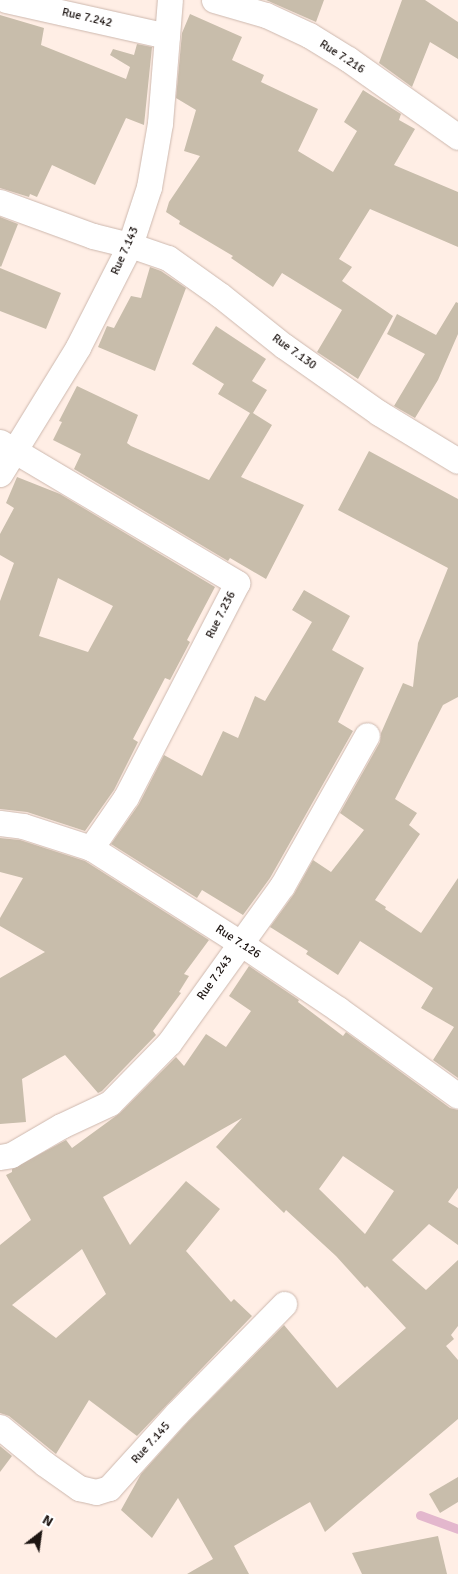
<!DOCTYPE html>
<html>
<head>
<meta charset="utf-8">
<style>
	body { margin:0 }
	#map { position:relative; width:458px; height:1574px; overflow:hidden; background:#ffeee5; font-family:Signika,sans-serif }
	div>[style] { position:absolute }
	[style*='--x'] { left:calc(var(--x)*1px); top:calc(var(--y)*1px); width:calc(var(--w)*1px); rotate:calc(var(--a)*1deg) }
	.stream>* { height:9px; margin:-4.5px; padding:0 4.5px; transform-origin:4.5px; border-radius:4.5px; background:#e3b7cd }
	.building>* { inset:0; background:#c8bdab }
	.roads { filter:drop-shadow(0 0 1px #cdb8ae) drop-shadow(0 0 1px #cdb8ae) }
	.minor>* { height:25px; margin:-12.5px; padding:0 12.5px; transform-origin:12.5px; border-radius:12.5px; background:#fff }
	span { translate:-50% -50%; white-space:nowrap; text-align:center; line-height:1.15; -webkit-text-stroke:5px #fff; paint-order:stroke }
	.street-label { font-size:12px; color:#1d1512 }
	.north { position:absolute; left:15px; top:1509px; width:50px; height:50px; -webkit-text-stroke:4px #fff; paint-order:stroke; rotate:30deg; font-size:14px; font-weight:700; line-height:20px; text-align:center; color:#1d1512 }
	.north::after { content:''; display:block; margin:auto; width:18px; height:22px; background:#1d1512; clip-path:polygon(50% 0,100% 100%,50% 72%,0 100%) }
</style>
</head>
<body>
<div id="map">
	<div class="stream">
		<i style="--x:420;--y:1515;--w:40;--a:20.2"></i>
	</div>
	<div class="building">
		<i style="clip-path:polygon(266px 0,324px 0,316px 22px)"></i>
		<i style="clip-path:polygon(402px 0,425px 0,458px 22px,458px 59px,430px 42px,412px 87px,379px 63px)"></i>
		<i style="clip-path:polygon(190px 14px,242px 37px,232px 60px,264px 75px,261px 82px,318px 109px,298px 151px,333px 172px,357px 131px,344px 122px,363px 90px,401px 114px,399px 120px,415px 129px,394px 165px,458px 192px,458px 247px,370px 209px,339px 259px,352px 267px,342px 281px,393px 316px,358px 379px,317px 352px,342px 310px,282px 273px,273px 287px,231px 258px,233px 256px,179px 224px,180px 221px,166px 212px,169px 202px,200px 156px,184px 151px,196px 110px,176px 98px,182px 33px)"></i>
		<i style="clip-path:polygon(0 15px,44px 28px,41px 45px,126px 79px,130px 67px,110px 55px,113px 49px,134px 55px,137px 44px,152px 47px,144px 125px,126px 118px,95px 185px,52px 165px,37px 197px,30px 194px,29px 197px,0 188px)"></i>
		<i style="clip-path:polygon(0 217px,18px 224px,1px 267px,0 266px)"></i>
		<i style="clip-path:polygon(150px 267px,161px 271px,186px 288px,155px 371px,98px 347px,107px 326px,114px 328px,131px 296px,141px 298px)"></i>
		<i style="clip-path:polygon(0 268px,61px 293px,46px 329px,0 311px)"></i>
		<i style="clip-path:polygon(456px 302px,458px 303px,458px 334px,438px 380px,415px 418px,394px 406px,425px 354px,387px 334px,397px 314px,436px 335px)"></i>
		<i style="clip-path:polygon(216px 326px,266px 359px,252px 381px,267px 390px,253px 413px,272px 425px,241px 477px,304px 505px,266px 579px,230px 558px,228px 561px,74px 469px,81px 454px,53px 440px,62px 422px,59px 421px,77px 386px,138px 415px,127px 443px,131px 446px,209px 480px,250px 413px,218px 394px,224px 384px,192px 364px)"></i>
		<i style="clip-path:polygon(369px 451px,458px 499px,458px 697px,443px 705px,395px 799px,417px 813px,409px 825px,420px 834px,375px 900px,386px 907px,385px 909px,421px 933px,458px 878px,458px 1078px,433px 1060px,454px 1027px,421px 1008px,433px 988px,360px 941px,338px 975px,306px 954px,308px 951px,270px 927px,294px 894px,313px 860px,331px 872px,364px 830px,340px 813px,380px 742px,381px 733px,403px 683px,413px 687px,418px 643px,448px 568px,338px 510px)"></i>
		<i style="clip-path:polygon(evenodd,17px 477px,60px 494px,215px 587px,187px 640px,190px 642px,170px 680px,165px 678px,133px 739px,138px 742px,114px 790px,85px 831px,27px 812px,0 809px,0 601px,14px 563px,0 555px,0 534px,14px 508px,6px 503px,17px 477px,58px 578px,113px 606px,88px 652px,39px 636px,58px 578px)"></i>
		<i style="clip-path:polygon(304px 590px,350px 616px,332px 650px,364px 668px,338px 722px,353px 731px,270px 878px,243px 915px,202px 890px,197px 898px,111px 844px,139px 804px,164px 755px,202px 776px,223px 731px,238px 738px,255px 696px,265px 701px,312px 622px,292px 610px)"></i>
		<i style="clip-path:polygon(0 838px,20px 840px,85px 861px,209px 940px,184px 974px,189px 976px,179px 992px,181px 993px,153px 1031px,156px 1035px,102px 1091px,98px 1093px,65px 1055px,22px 1079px,26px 1122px,0 1124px,0 978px,45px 952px,0 926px,0 918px,23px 878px,0 872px)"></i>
		<i style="clip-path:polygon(evenodd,249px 966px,299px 1000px,298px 1002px,343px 1036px,346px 1032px,450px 1108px,458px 1110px,458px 1188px,448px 1202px,458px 1208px,458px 1245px,429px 1224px,392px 1260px,426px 1290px,458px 1260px,458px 1326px,451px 1335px,454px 1339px,446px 1346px,458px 1360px,458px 1419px,325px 1532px,310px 1502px,234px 1546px,249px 1574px,187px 1574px,213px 1559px,178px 1498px,152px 1538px,121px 1510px,141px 1474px,187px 1423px,284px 1325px,337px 1388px,406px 1328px,367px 1286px,365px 1288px,336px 1256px,286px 1210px,284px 1213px,216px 1147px,242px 1118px,103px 1197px,130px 1245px,186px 1181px,220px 1209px,186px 1251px,231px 1302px,234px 1299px,252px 1316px,137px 1436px,89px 1400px,56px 1454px,9px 1416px,0 1413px,0 1245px,31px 1220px,6px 1175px,12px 1172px,12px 1169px,66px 1140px,72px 1148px,120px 1113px,176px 1057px,184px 1066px,206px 1034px,226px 1047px,251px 1011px,229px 996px,249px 966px,343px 1156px,394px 1191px,365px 1234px,319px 1189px,343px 1156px,249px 966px,82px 1249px,106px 1294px,56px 1338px,12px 1305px,82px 1249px)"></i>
		<i style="clip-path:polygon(0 1446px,12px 1456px,0 1472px)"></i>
		<i style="clip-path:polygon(458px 1477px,458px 1502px,440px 1513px,429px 1494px)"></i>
		<i style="clip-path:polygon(438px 1536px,447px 1574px,362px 1574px,352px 1553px)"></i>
	</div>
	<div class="roads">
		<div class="minor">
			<i style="--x:6;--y:0;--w:165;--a:12.6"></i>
			<i style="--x:214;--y:0;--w:54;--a:16.1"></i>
			<i style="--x:266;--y:15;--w:47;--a:24.9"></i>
			<i style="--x:309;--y:35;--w:46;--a:31.6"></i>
			<i style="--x:348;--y:59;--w:135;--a:35.3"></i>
			<i style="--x:0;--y:202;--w:99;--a:20.1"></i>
			<i style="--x:93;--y:236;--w:38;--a:14"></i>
			<i style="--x:130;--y:245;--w:40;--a:18.9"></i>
			<i style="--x:168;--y:258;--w:64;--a:35.4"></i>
			<i style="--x:220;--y:295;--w:82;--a:38.6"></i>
			<i style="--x:284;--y:346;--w:116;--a:35.2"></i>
			<i style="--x:379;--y:413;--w:92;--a:31.3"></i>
			<i style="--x:0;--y:442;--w:276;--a:30.7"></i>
			<i style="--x:237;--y:583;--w:241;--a:117.4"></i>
			<i style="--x:126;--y:797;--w:62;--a:124.5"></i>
			<i style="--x:0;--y:474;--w:149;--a:-58.4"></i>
			<i style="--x:78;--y:347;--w:114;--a:-63"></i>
			<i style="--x:130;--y:245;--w:61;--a:-71.9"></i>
			<i style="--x:149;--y:187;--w:65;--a:-80.2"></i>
			<i style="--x:160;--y:123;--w:123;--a:-85.4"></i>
			<i style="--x:0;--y:823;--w:23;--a:7"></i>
			<i style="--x:23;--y:826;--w:71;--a:17.9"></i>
			<i style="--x:91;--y:848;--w:177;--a:32.5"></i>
			<i style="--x:240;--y:943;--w:118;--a:34"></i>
			<i style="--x:338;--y:1009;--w:148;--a:35.9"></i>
			<i style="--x:0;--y:1157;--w:11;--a:-10"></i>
			<i style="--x:11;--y:1155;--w:58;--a:-30.1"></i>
			<i style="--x:61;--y:1126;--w:54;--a:-25.1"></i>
			<i style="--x:110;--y:1103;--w:84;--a:-45.5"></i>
			<i style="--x:169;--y:1043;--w:193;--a:-54.3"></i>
			<i style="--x:282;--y:886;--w:173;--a:-60.6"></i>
			<i style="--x:0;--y:1427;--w:58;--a:39.4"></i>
			<i style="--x:45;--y:1464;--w:42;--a:35.2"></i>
			<i style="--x:79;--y:1488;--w:17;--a:13"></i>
			<i style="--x:96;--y:1492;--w:14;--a:-17"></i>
			<i style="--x:109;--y:1488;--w:101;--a:-47.8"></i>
			<i style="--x:177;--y:1413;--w:153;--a:-45.5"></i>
		</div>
	</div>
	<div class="street-label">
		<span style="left:87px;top:18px;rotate:13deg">Rue 7.242</span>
		<span style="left:342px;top:57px;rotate:33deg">Rue 7.216</span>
		<span style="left:125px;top:251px;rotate:-66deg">Rue 7.143</span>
		<span style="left:294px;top:352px;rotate:36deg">Rue 7.130</span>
		<span style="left:221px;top:615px;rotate:-63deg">Rue 7.236</span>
		<span style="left:238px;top:942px;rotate:33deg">Rue 7.126</span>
		<span style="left:215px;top:978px;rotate:-55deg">Rue 7.243</span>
		<span style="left:151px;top:1443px;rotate:-48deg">Rue 7.145</span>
	</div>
	<div class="north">N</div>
</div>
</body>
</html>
